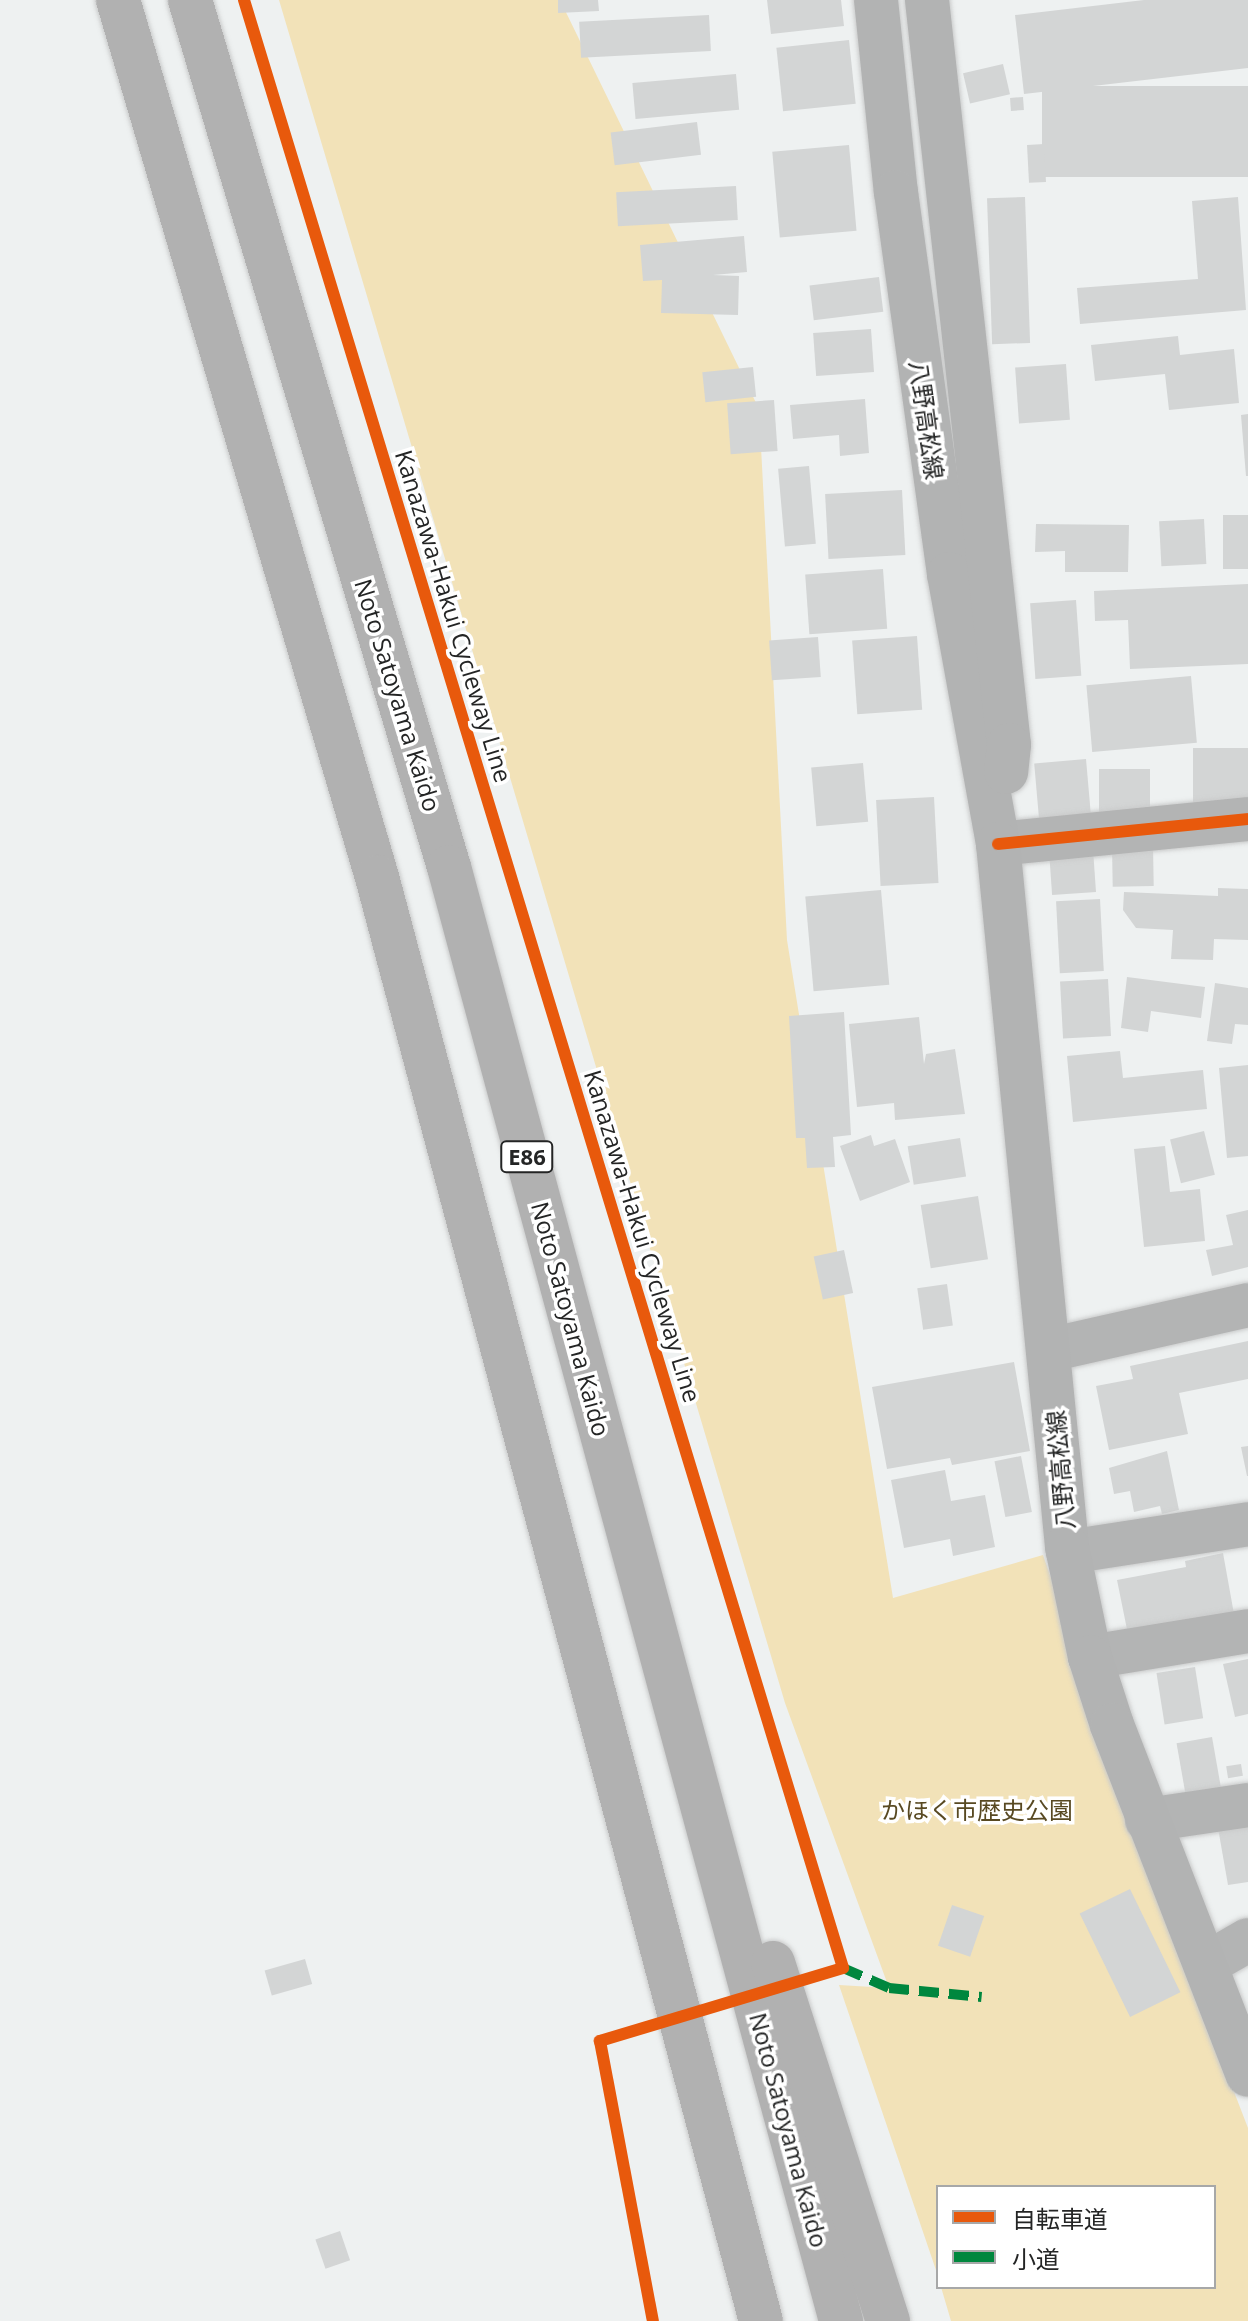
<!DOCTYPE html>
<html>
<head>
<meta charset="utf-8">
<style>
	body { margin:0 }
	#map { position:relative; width:1248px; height:2321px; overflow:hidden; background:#eef1f1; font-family:"Open Sans","Noto Sans JP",sans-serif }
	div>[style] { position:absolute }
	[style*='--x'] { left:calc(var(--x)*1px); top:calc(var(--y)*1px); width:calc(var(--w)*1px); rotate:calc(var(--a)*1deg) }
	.green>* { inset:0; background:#f2e2b8 }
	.building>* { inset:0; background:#d3d5d5; transform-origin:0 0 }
	.roads { filter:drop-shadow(0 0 2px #cacbcb) drop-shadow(0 0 2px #cacbcb) }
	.street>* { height:44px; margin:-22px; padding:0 22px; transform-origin:22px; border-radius:22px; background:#b3b4b4 }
	.secondary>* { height:44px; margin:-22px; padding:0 22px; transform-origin:22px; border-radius:22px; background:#b2b3b3 }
	.highway>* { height:44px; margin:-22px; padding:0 22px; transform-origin:22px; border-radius:22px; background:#b1b1b1 }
	.quiet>* { height:10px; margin-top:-5px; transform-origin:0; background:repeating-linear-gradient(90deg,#00873e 0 20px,transparent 0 30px) }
	.cycleway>* { height:12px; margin:-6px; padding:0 6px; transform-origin:6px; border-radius:6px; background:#e8590c }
	span { translate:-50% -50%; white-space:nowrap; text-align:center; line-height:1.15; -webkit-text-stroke:7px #fff; paint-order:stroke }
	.shield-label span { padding:2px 6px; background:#fff; border:2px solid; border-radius:6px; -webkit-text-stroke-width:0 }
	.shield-label { font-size:22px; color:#242525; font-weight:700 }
	.street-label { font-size:24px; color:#242525 }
	.park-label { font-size:24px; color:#584922 }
	.legend { position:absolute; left:936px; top:2185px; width:280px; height:104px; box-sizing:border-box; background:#fff; border:2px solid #a7a8a8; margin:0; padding:10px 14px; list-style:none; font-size:24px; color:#242525 }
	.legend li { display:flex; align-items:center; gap:16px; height:40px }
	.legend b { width:40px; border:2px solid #a7a8a8 }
</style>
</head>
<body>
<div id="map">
	<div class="green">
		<i style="clip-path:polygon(279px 0,560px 0,759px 409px,787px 940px,893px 1598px,1043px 1555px,1189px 1975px,1248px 2128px,1248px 2321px,951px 2321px,941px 2287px,1214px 2287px,1214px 2187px,938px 2187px,938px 2276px,839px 1985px,889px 1988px,785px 1703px)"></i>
	</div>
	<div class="building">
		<i style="clip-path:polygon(558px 0,598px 0,599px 11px,558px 13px)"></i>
		<i style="clip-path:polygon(767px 0,841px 0,844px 26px,771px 34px)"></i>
		<i style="clip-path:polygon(1144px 0,1248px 0,1248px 68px,1024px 94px,1015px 15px)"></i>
		<i style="left:709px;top:15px;width:36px;height:130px;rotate:87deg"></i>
		<i style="left:849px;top:40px;width:64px;height:73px;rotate:84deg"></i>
		<i style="left:1003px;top:64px;width:31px;height:41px;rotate:77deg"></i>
		<i style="left:736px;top:74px;width:36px;height:104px;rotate:85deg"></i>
		<i style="left:1248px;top:86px;width:91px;height:206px;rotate:90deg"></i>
		<i style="left:1023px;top:97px;width:13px;height:13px;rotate:86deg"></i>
		<i style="left:697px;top:122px;width:33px;height:87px;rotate:83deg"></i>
		<i style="left:1044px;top:144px;width:38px;height:17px;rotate:87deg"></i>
		<i style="left:849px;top:145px;width:86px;height:77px;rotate:85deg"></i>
		<i style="left:736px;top:186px;width:34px;height:120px;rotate:87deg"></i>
		<i style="left:1025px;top:197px;width:146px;height:38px;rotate:88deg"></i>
		<i style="clip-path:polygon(1238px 197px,1246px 310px,1080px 324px,1077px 288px,1198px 279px,1192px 201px)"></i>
		<i style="clip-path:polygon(744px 236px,747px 272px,713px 275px,739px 276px,738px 315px,661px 313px,662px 280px,643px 281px,640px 245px)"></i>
		<i style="left:879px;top:277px;width:35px;height:70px;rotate:83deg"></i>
		<i style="left:871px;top:329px;width:43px;height:58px;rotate:86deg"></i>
		<i style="clip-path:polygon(1178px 336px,1180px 355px,1234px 349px,1239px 403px,1169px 410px,1165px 374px,1095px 381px,1091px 345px)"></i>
		<i style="left:1066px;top:364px;width:56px;height:51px;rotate:86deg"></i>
		<i style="left:753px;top:367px;width:30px;height:51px;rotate:84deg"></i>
		<i style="clip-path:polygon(865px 399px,869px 453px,840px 456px,839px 435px,793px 439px,790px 405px)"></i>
		<i style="left:774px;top:400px;width:51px;height:47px;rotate:86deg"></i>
		<i style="clip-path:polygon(1248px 414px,1248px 476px,1246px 476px,1241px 415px)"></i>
		<i style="left:809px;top:466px;width:78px;height:31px;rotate:85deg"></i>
		<i style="left:902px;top:490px;width:65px;height:77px;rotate:87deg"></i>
		<i style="left:1248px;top:515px;width:54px;height:25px;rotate:90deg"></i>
		<i style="left:1204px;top:519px;width:45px;height:45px;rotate:87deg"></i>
		<i style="clip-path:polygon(1036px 524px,1129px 525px,1128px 572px,1065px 572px,1065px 551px,1035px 552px)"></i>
		<i style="left:883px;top:569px;width:60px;height:78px;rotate:86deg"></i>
		<i style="clip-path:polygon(1248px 584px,1248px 664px,1130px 669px,1128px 620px,1095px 621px,1094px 591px)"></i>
		<i style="left:1076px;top:600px;width:76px;height:46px;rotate:86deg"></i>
		<i style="left:917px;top:636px;width:74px;height:65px;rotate:86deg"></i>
		<i style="left:818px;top:637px;width:40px;height:49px;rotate:86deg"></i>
		<i style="left:1191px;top:676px;width:67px;height:105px;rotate:85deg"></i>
		<i style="left:1248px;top:748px;width:58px;height:55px;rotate:90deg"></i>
		<i style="left:1086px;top:759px;width:59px;height:52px;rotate:85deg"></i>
		<i style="left:863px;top:763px;width:59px;height:52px;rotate:85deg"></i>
		<i style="left:1099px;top:769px;width:51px;height:49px"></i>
		<i style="left:934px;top:797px;width:86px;height:58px;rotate:87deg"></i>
		<i style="left:1153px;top:845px;width:41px;height:41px;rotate:89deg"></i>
		<i style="left:1093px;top:849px;width:43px;height:44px;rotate:86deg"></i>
		<i style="clip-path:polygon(1218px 888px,1248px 889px,1248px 940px,1214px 939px,1213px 960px,1171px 959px,1173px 930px,1136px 928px,1123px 910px,1124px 892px,1218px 896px)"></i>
		<i style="left:881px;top:890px;width:95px;height:76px;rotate:85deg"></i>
		<i style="left:1100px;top:899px;width:72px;height:44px;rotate:87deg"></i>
		<i style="clip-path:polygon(1127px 977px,1205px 987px,1201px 1018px,1151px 1011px,1148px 1032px,1121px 1028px)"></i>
		<i style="left:1108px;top:979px;width:57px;height:48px;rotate:87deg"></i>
		<i style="clip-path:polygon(1215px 983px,1248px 988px,1248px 1025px,1235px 1024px,1232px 1044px,1207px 1041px)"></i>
		<i style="clip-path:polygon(844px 1012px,851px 1135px,833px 1137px,835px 1167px,807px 1168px,805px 1138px,796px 1138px,789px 1016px)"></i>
		<i style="clip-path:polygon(919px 1017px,924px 1064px,926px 1054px,955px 1049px,965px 1114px,895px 1120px,894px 1103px,857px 1107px,849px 1024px)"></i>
		<i style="clip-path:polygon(1120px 1051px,1123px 1078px,1203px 1070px,1207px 1109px,1073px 1122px,1067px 1056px)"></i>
		<i style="clip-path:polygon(1248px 1065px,1248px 1156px,1227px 1158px,1219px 1068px)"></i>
		<i style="left:1204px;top:1131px;width:45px;height:35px;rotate:76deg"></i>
		<i style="clip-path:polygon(871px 1135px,874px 1146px,895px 1139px,910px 1182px,860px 1201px,840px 1146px)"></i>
		<i style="left:960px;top:1138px;width:39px;height:53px;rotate:81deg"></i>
		<i style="clip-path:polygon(1165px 1146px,1170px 1192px,1200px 1189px,1205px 1241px,1144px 1247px,1134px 1149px)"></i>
		<i style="left:978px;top:1196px;width:64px;height:58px;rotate:81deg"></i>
		<i style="clip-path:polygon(1248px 1210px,1248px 1267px,1212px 1276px,1206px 1250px,1233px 1245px,1226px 1215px)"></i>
		<i style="left:844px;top:1250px;width:44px;height:31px;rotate:78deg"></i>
		<i style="left:947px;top:1284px;width:42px;height:30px;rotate:82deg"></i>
		<i style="clip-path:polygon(1248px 1341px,1248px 1379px,1179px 1393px,1188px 1434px,1109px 1450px,1096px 1386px,1133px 1379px,1130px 1366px)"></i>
		<i style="clip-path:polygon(1014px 1362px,1030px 1451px,952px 1465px,950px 1458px,887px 1469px,872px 1387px)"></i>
		<i style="clip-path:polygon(1248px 1446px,1248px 1476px,1247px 1476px,1241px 1447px)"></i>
		<i style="clip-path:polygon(1167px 1451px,1179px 1510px,1162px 1514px,1160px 1506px,1134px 1512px,1130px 1491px,1114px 1494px,1109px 1468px)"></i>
		<i style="left:1021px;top:1456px;width:57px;height:27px;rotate:79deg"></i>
		<i style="clip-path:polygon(945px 1470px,951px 1501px,985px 1495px,995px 1547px,953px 1556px,950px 1539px,904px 1548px,891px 1480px)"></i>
		<i style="clip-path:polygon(1223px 1553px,1234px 1614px,1135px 1669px,1117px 1580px,1186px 1567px,1185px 1561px)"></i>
		<i style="clip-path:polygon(1248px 1659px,1248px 1714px,1235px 1717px,1223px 1664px)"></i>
		<i style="left:1195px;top:1667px;width:52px;height:39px;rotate:81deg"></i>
		<i style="left:1212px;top:1737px;width:54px;height:36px;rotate:80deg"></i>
		<i style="left:1241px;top:1764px;width:12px;height:15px;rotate:81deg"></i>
		<i style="clip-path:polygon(1248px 1823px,1248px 1882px,1228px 1885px,1218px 1828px)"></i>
		<i style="left:1130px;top:1889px;width:115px;height:56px;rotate:64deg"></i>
		<i style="left:952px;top:1905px;width:34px;height:43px;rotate:19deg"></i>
		<i style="left:305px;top:1959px;width:26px;height:42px;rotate:74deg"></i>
		<i style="left:340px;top:2231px;width:31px;height:26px;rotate:71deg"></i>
	</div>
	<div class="roads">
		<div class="street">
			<i style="--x:998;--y:844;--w:251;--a:-5.7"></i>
			<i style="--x:1049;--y:1350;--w:204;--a:-12.7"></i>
			<i style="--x:1068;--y:1552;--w:182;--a:-8.8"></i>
			<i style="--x:1090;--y:1657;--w:160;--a:-9.3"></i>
			<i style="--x:1147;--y:1820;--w:102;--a:-8.4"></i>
			<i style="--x:1208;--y:1963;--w:46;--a:-29.9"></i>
		</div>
		<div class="secondary">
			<i style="--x:876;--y:0;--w:193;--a:84.1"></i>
			<i style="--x:896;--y:192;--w:386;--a:82.1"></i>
			<i style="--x:949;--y:574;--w:274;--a:79.7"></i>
			<i style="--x:998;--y:844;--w:706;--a:84.39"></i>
			<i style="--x:1067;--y:1547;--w:112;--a:78.2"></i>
			<i style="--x:1090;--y:1657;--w:71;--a:72.1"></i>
			<i style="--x:1112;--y:1725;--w:375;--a:68.8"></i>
			<i style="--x:927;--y:0;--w:749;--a:83.72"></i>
			<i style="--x:1009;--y:745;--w:27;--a:96"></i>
		</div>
		<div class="highway">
			<i style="--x:118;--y:0;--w:914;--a:73.55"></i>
			<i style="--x:377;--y:877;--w:1494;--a:75.11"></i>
			<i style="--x:190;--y:0;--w:905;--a:73.37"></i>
			<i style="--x:449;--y:867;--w:1506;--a:74.91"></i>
			<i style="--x:773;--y:1963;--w:376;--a:72.2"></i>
		</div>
	</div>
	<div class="quiet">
		<i style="--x:843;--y:1968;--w:50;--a:23.5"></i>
		<i style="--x:889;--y:1988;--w:93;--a:5.5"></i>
	</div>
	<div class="cycleway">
		<i style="--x:244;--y:0;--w:2057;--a:73.07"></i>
		<i style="--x:843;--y:1968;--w:254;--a:163.3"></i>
		<i style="--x:600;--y:2041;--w:285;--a:79.3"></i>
		<i style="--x:998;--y:844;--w:251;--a:-5.7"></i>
	</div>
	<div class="shield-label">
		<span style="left:527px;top:1157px">E86</span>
	</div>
	<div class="street-label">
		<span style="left:927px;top:420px;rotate:82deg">八野高松線</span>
		<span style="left:454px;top:616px;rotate:73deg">Kanazawa-Hakui Cycleway Line</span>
		<span style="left:398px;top:695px;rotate:73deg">Noto Satoyama Kaido</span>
		<span style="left:643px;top:1236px;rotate:73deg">Kanazawa-Hakui Cycleway Line</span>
		<span style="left:571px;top:1319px;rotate:75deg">Noto Satoyama Kaido</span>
		<span style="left:1060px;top:1470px;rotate:-95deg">八野高松線</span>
		<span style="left:789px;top:2130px;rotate:75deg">Noto Satoyama Kaido</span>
	</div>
	<div class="park-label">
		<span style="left:977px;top:1810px">かほく市歴史公園</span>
	</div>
	<ul class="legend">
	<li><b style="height:10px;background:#e8590c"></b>自転車道</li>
	<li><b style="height:10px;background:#00873e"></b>小道</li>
	</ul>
</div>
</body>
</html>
